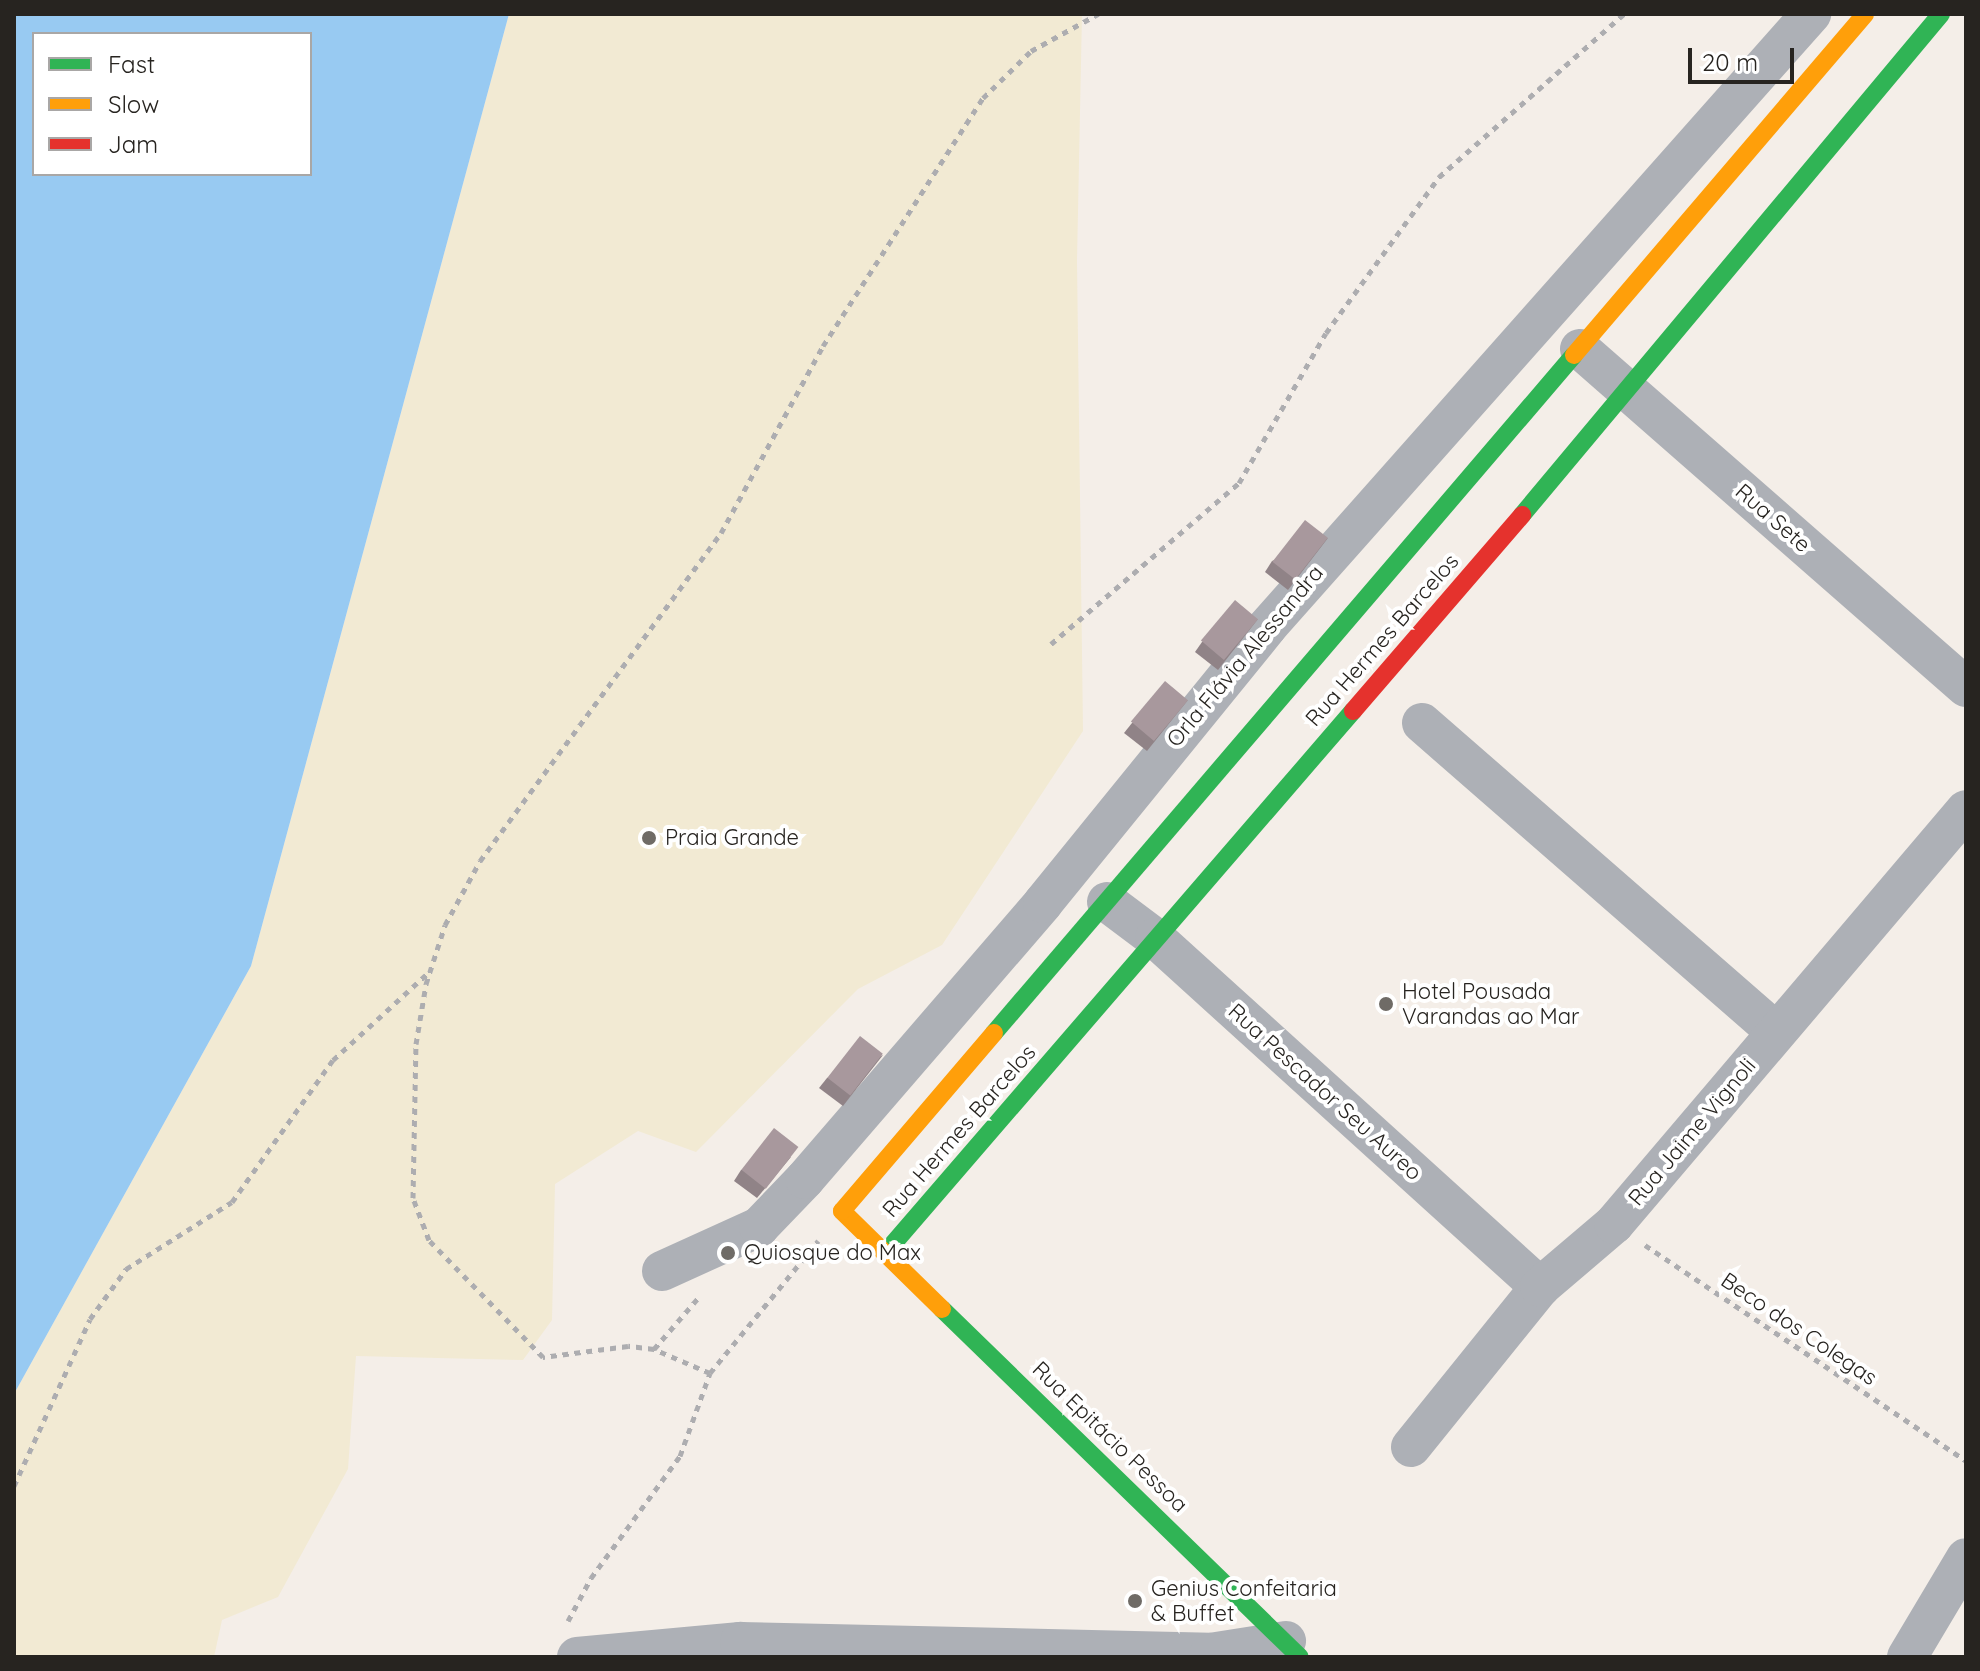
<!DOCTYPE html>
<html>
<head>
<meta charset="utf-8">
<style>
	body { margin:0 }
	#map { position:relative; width:1980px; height:1671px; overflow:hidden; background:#f4eee8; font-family:Quicksand,sans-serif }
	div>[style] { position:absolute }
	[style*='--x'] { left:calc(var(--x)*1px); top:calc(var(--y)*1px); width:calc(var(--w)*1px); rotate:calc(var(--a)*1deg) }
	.sand>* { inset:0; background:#f2ead3 }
	.water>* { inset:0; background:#98caf2 }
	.path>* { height:5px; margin-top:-2.5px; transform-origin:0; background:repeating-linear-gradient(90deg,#adadb0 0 6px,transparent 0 12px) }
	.street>* { height:40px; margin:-20px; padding:0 20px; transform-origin:20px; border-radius:20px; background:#adb0b6 }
	.fast>* { height:18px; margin:-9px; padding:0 9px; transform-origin:9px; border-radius:9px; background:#30b455 }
	.slow>* { height:18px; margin:-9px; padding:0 9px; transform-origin:9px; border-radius:9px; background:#ff9f0a }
	.jam>* { height:18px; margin:-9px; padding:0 9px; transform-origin:9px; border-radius:9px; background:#e5322d }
	.wall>* { inset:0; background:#908387 }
	.building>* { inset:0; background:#a8989d; transform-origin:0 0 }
	.dots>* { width:22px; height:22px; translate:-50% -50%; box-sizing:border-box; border:4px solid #fff; border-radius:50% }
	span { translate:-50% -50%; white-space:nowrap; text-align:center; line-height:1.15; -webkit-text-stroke:8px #fff; paint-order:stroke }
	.street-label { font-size:22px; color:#272420 }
	.poi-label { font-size:22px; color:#272420 }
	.left { translate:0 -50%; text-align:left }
	.frame { position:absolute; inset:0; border:16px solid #272420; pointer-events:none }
	.legend { position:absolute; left:32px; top:32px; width:280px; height:144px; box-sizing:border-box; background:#fff; border:2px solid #a9a7a6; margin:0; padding:10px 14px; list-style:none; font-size:24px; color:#272420 }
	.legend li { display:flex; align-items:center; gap:16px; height:40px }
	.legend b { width:40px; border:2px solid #a9a7a6 }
	.scale { position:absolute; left:1688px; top:48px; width:106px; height:36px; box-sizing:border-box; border:4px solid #272420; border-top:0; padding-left:10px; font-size:24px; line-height:28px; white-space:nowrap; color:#272420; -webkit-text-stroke:6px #fff; paint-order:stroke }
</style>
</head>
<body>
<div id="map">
	<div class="sand">
		<i style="clip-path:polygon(509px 14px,1082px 14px,1077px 261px,1083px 731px,942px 945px,858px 989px,696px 1152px,638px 1131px,555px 1184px,552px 1320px,523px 1360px,356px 1356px,348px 1469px,278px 1597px,222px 1620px,214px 1657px,14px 1657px,14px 1394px,251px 966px)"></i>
	</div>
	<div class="water">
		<i style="clip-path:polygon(evenodd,14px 14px,509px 14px,251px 966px,14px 1394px,14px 14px,34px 34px,310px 34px,310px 174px,34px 174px,34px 34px)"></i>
	</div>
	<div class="path">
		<i style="--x:1051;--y:644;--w:248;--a:-40.6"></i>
		<i style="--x:1239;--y:483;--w:173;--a:-59.9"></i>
		<i style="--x:1326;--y:333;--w:193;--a:-54.1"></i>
		<i style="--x:1439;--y:177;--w:247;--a:-41.4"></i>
		<i style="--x:1645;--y:1245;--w:387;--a:33.9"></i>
		<i style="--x:654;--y:1349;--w:67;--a:-49.2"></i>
		<i style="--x:710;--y:1373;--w:61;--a:-156.8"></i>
		<i style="--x:654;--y:1349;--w:26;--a:-173"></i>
		<i style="--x:628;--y:1346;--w:86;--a:172.6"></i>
		<i style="--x:543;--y:1357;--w:163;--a:-134.3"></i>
		<i style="--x:429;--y:1240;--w:45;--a:-110.9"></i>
		<i style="--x:413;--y:1198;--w:154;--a:-88.9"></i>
		<i style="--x:416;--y:1044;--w:61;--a:-80.5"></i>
		<i style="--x:426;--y:984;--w:62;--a:-72.1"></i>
		<i style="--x:445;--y:925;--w:73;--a:-61.3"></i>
		<i style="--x:480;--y:861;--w:407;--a:-53.7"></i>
		<i style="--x:721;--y:533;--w:213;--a:-61.4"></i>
		<i style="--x:823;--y:346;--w:295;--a:-57.2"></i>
		<i style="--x:983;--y:98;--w:67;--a:-44.4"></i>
		<i style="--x:1031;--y:51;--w:77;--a:-28.9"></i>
		<i style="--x:14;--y:1486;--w:183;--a:-65.5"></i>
		<i style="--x:90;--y:1319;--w:62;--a:-54.2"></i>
		<i style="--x:126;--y:1269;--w:125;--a:-32.3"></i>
		<i style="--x:232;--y:1202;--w:174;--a:-54.6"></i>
		<i style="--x:333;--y:1060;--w:130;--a:-42.5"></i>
		<i style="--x:568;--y:1621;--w:49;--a:-61.9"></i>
		<i style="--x:591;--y:1578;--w:151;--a:-53.9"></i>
		<i style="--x:680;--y:1456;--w:88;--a:-70.1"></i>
		<i style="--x:710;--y:1373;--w:171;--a:-50.7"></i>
	</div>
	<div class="street">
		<i style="--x:1580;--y:349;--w:513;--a:41.21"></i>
		<i style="--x:1422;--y:723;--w:470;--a:41.1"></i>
		<i style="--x:1107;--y:902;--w:60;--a:36.9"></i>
		<i style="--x:1155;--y:938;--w:520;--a:42.19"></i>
		<i style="--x:662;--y:1271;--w:107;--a:-24.4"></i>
		<i style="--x:759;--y:1227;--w:66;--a:-46.2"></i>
		<i style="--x:805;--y:1179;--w:364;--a:-49.2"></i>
		<i style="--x:1043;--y:903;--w:355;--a:-50.9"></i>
		<i style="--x:1267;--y:627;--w:820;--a:-48.41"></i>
		<i style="--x:1411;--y:1447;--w:206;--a:-51.1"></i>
		<i style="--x:1540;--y:1287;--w:97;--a:-40.4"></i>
		<i style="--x:1614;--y:1224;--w:543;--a:-49.63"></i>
		<i style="--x:577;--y:1657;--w:164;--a:-5.3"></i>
		<i style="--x:740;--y:1642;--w:470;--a:1.3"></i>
		<i style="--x:1210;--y:1653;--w:77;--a:-9"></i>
		<i style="--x:1907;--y:1657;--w:115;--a:-59.2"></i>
	</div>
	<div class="fast">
		<i style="--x:1522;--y:515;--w:653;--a:-50.09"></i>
		<i style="--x:994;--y:1033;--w:892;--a:-49.45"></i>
		<i style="--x:886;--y:1252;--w:715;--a:-49.2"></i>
		<i style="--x:942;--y:1309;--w:499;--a:44.2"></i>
	</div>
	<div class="slow">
		<i style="--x:1574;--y:355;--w:448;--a:-49.5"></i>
		<i style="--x:942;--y:1309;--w:140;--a:-135.6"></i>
		<i style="--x:842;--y:1211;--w:234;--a:-49.5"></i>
	</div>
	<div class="jam">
		<i style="--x:1353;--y:711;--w:259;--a:-49.2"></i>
	</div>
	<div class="wall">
		<i style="clip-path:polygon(1328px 538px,1288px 590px,1265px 572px,1272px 561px)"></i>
		<i style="clip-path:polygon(1258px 619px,1218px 670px,1195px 652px,1202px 642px)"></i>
		<i style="clip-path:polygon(1188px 700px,1147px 751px,1124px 733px,1132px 723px)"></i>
		<i style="clip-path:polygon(883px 1055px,843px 1106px,819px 1088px,827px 1078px)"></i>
		<i style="clip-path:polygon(791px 1157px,757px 1198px,734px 1181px,741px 1170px)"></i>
	</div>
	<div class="building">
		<i style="left:1305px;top:520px;width:29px;height:53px;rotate:38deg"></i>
		<i style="left:1235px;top:600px;width:30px;height:53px;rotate:40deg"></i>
		<i style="left:1165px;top:681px;width:30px;height:53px;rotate:40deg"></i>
		<i style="left:860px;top:1036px;width:29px;height:53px;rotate:38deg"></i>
		<i style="left:774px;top:1128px;width:31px;height:53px;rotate:38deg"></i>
	</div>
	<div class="dots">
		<i style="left:649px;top:838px;background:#6f6b66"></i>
		<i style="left:1386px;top:1004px;background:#6f6b66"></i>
		<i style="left:728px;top:1253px;background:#6f6b66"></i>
		<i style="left:1135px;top:1601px;background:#6f6b66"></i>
	</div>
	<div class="street-label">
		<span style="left:1773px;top:518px;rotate:41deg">Rua Sete</span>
		<span style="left:1382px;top:640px;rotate:-49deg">Rua Hermes Barcelos</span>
		<span style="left:1245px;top:656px;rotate:-50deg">Orla Flávia Alessandra</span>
		<span style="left:1325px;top:1092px;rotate:42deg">Rua Pescador Seu Aureo</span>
		<span style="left:959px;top:1131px;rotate:-49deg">Rua Hermes Barcelos</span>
		<span style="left:1692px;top:1132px;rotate:-50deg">Rua Jaime Vignoli</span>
		<span style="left:1799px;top:1329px;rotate:34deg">Beco dos Colegas</span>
		<span style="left:1110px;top:1437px;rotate:44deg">Rua Epitácio Pessoa</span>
	</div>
	<div class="poi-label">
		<span class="left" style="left:665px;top:838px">Praia Grande</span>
		<span class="left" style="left:1402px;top:1004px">Hotel Pousada<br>Varandas ao Mar</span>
		<span class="left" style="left:744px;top:1253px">Quiosque do Max</span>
		<span class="left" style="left:1151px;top:1601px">Genius Confeitaria<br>&amp; Buffet</span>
	</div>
	<div class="frame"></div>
	<ul class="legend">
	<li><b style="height:10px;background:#30b455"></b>Fast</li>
	<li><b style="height:10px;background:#ff9f0a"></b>Slow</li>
	<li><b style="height:10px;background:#e5322d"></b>Jam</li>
	</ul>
	<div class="scale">20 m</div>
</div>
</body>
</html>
